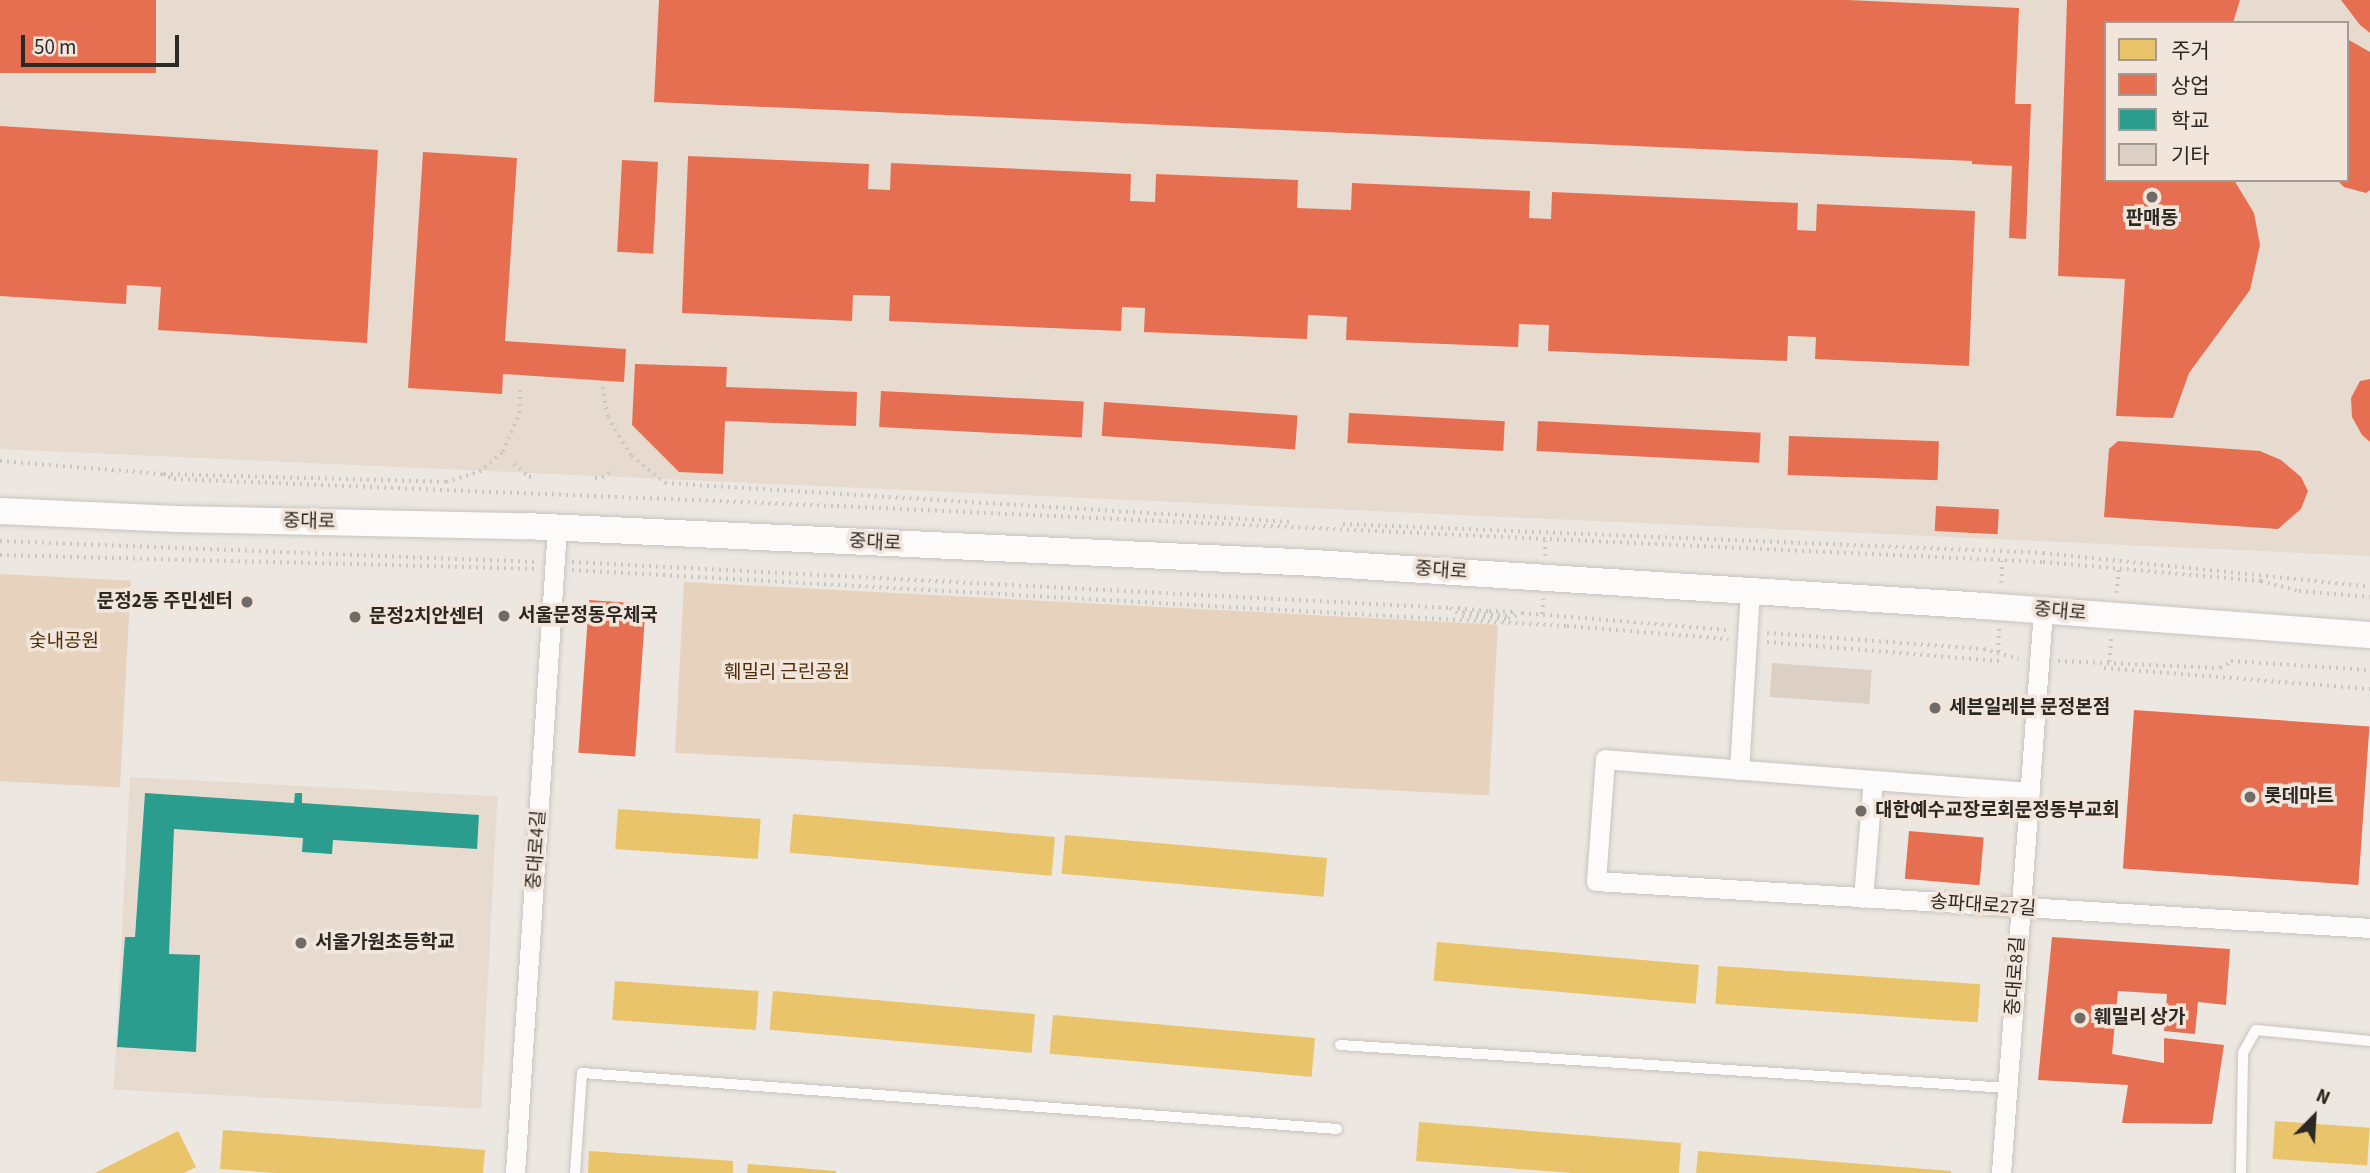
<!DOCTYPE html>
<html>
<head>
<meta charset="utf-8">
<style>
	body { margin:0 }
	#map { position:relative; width:2370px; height:1173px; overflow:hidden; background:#ede7e1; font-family:"Source Sans 3","Noto Sans KR",sans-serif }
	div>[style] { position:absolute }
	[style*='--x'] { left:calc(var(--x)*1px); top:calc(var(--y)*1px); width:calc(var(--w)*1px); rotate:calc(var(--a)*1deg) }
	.built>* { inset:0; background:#e7dbd0; transform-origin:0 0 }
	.green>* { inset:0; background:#e7d2be; transform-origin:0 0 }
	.homes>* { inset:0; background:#e9c46a; transform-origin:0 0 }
	.shops>* { inset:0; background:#e76f51; transform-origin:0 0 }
	.schools>* { inset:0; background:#2a9d8f }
	.building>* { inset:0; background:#dcd0c4; transform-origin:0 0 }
	.path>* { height:3.5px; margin-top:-1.75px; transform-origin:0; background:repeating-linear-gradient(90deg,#c9c7c5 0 2px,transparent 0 7px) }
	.roads { filter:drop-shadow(0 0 2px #c8c3bf) drop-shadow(0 0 2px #c8c3bf) }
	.service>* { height:10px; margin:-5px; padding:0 5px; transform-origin:5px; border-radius:5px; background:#fcfbfa }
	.minor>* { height:19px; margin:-9.5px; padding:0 9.5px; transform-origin:9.5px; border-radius:9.5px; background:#fcfbfa }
	.secondary>* { height:26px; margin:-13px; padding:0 13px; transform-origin:13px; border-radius:13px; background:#fcfbfa }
	.dots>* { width:19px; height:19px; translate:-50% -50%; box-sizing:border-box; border:4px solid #f2e6dc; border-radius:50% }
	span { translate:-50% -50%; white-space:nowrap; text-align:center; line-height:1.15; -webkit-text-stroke:7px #f2e6dc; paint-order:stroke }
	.poi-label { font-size:19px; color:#2c2824; font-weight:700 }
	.right { translate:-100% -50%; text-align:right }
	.left { translate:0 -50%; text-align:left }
	.street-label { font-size:19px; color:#2c2824 }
	.park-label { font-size:19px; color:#4c2d06 }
	.legend { position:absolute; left:2104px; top:21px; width:245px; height:161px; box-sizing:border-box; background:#f2e6dc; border:2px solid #a39a92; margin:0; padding:9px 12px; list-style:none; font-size:21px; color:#2c2824 }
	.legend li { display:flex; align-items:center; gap:14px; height:35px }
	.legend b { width:35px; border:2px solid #a39a92 }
	.north { position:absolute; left:2279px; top:1082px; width:70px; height:70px; -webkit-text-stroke:5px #f2e6dc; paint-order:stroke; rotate:24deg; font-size:19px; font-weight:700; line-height:28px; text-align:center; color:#2c2824 }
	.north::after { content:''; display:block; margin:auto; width:24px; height:32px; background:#2c2824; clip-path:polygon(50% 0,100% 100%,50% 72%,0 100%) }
	.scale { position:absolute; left:21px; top:35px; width:158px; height:32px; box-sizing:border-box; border:4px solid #2c2824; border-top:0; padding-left:9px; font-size:21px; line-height:24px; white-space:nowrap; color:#2c2824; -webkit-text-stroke:5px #f2e6dc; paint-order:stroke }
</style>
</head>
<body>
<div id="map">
	<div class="built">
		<i style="clip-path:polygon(evenodd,0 0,2370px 0,2370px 556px,0 449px,0 0,2106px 23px,2347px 23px,2347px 180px,2106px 180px,2106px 23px)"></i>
		<i style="left:130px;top:777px;width:368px;height:313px;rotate:3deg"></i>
	</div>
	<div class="green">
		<i style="left:0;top:574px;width:131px;height:207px;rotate:3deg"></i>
		<i style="left:684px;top:582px;width:815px;height:171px;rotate:3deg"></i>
	</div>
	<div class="homes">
		<i style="left:618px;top:809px;width:143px;height:40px;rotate:4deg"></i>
		<i style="left:793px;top:814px;width:263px;height:39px;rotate:5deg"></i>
		<i style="left:1065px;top:835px;width:263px;height:39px;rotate:5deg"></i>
		<i style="left:1437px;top:942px;width:263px;height:39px;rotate:5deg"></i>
		<i style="left:1718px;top:966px;width:263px;height:38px;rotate:4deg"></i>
		<i style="left:615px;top:981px;width:144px;height:39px;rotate:4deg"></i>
		<i style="left:773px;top:991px;width:263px;height:39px;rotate:5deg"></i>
		<i style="left:1053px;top:1015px;width:263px;height:39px;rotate:5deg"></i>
		<i style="left:2275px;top:1121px;width:95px;height:38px;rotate:4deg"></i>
		<i style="clip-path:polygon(1419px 1122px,1681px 1143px,1679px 1173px,1572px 1173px,1416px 1161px)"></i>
		<i style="clip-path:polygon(223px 1130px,485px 1150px,483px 1173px,275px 1173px,220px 1169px)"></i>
		<i style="clip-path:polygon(178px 1131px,196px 1167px,184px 1173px,95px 1173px)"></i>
		<i style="clip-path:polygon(589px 1151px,733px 1161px,733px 1173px,588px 1173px)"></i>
		<i style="clip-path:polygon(1698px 1151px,1951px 1171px,1951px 1173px,1696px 1173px)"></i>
		<i style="clip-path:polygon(748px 1164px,836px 1171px,836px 1173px,747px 1173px)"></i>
	</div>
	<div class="shops">
		<i style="left:0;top:0;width:156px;height:73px"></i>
		<i style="clip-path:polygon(659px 0,1848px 0,2019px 8px,2015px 104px,2031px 104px,2026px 239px,2009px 238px,2012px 166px,1972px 164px,1972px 161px,654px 102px)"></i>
		<i style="clip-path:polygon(2067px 0,2240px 0,2233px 23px,2106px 23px,2106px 180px,2234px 180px,2254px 213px,2260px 245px,2250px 290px,2189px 373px,2173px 418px,2116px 416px,2125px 279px,2058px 276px)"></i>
		<i style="clip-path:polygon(2341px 0,2370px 0,2370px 33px,2360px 25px)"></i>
		<i style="clip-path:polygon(2347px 39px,2370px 52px,2370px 190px,2366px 193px,2344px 187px,2337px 180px,2347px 180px)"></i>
		<i style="clip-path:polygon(0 126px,378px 150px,367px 343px,158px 330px,161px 287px,127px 285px,126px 304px,0 296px)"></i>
		<i style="clip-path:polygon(423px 152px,517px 158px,505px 341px,626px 349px,624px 382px,503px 374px,502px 394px,408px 388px)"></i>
		<i style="clip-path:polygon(688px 156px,869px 164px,868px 189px,890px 190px,891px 163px,1131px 174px,1130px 201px,1155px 202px,1156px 174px,1298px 180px,1297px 208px,1351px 210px,1352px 183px,1530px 191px,1529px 218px,1551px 219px,1552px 192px,1798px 203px,1797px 230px,1816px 231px,1817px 204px,1975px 211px,1969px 366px,1815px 359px,1816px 337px,1788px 336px,1787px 361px,1548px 351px,1549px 325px,1519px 324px,1518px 347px,1346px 340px,1347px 317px,1308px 315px,1307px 339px,1144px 332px,1145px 308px,1122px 307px,1121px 331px,889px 321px,890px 296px,853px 295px,852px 321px,682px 313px)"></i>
		<i style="left:622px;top:160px;width:36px;height:92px;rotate:3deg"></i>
		<i style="clip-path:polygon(635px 364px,727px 367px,726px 387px,857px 392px,856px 426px,725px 421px,723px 474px,679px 472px,632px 425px)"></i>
		<i style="clip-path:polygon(2370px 379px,2370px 442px,2362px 435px,2352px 417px,2351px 398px,2360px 381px)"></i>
		<i style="left:881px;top:391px;width:203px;height:36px;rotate:3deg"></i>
		<i style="left:1104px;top:402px;width:194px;height:34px;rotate:4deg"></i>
		<i style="left:1349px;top:413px;width:156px;height:30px;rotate:3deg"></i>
		<i style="left:1538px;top:421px;width:223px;height:30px;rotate:3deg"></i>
		<i style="left:1789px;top:436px;width:150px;height:39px;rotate:2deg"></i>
		<i style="clip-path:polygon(2118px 441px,2260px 451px,2281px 460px,2301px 477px,2308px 491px,2301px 509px,2278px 529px,2104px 517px,2109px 449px)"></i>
		<i style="left:1936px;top:506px;width:63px;height:25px;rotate:3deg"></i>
		<i style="left:589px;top:600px;width:57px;height:153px;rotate:4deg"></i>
		<i style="left:2134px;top:710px;width:236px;height:159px;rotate:4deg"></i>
		<i style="left:1909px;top:831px;width:75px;height:48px;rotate:5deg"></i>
		<i style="clip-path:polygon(2052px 937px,2230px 949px,2226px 1005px,2198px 1002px,2195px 1034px,2164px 1031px,2167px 994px,2118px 991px,2112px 1054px,2164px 1063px,2164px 1038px,2224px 1045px,2212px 1124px,2122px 1123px,2128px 1085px,2038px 1080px)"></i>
	</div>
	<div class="schools">
		<i style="clip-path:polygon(145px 793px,294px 803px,295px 793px,302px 793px,302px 803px,479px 815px,477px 849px,333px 840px,332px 854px,302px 852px,303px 838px,174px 829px,169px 954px,200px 955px,196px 1052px,117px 1047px,125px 937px,135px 937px)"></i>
	</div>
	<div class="building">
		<i style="left:1772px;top:663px;width:100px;height:34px;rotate:4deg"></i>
	</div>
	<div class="path">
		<i style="--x:603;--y:387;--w:30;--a:81"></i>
		<i style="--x:608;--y:417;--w:22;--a:60"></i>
		<i style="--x:619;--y:436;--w:24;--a:57"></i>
		<i style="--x:632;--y:456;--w:43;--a:39.3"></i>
		<i style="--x:665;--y:483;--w:627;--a:3.56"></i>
		<i style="--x:0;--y:461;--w:163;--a:4.6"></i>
		<i style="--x:162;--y:474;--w:13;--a:23"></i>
		<i style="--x:174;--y:479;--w:664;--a:2.33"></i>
		<i style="--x:837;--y:506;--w:1207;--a:2.66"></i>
		<i style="--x:2043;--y:562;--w:219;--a:5"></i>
		<i style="--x:2261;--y:581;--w:39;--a:15"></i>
		<i style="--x:2299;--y:591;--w:71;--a:4.8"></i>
		<i style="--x:514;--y:464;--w:20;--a:41"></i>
		<i style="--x:529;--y:477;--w:6;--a:-9"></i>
		<i style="--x:164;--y:474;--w:282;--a:1.6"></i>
		<i style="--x:446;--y:482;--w:34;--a:-17"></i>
		<i style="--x:479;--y:472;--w:31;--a:-40"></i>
		<i style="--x:503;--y:452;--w:42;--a:-67.7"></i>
		<i style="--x:519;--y:413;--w:28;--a:-88"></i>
		<i style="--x:595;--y:478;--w:7;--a:0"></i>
		<i style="--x:602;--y:478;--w:14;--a:-39"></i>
		<i style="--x:1343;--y:524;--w:701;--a:2.37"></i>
		<i style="--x:2043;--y:553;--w:329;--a:5.9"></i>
		<i style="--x:0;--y:541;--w:536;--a:2.24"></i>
		<i style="--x:0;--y:555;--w:537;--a:1.49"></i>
		<i style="--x:1545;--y:556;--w:15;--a:-90"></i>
		<i style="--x:572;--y:562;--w:879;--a:3"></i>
		<i style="--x:1450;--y:608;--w:14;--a:34"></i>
		<i style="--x:1462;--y:616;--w:46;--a:3.7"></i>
		<i style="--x:1508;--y:619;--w:15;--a:-23"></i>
		<i style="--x:1522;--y:613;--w:207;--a:4.7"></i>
		<i style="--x:572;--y:570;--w:997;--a:3.22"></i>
		<i style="--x:1567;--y:626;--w:162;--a:4.6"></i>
		<i style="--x:2001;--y:583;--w:22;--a:-87"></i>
		<i style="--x:2116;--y:593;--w:26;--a:-83"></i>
		<i style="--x:1458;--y:608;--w:31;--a:6"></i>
		<i style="--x:1489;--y:611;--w:24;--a:2"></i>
		<i style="--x:1513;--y:612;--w:7;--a:146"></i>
		<i style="--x:1507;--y:616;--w:43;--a:-176"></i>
		<i style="--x:1464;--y:613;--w:8;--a:-140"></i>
		<i style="--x:1542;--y:614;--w:15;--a:-86"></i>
		<i style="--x:1767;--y:633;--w:218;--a:4.2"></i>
		<i style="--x:1984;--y:649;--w:36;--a:16"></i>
		<i style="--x:1767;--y:642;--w:234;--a:4.7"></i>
		<i style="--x:1998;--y:652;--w:23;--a:-88"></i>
		<i style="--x:2058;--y:661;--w:162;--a:2.5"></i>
		<i style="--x:2220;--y:668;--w:13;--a:-32"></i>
		<i style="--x:2231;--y:661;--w:139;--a:3.7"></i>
		<i style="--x:2109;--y:662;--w:24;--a:-85"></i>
		<i style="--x:2104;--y:668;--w:267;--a:4.5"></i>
	</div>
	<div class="roads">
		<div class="service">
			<i style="--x:1340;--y:1045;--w:669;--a:3.68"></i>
			<i style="--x:575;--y:1173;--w:100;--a:-86"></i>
			<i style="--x:582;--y:1073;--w:757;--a:4.24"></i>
			<i style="--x:2241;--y:1173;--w:120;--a:-89"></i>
			<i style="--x:2243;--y:1053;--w:26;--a:-61"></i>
			<i style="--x:2256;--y:1030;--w:115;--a:5.5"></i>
		</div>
		<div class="minor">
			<i style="--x:1739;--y:770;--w:180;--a:-86.5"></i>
			<i style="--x:2030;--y:792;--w:426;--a:-175.6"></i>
			<i style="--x:1605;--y:759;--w:122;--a:94.2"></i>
			<i style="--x:1596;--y:881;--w:775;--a:3.47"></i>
			<i style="--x:1863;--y:898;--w:118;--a:-85.2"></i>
			<i style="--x:515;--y:1173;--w:647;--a:-86.28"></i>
			<i style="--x:2001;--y:1173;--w:564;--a:-85.73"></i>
		</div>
		<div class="secondary">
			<i style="--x:0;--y:511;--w:177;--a:2.6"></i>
			<i style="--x:177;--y:519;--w:348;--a:1.2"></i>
			<i style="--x:525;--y:526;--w:790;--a:2.68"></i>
			<i style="--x:1314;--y:563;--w:671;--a:3.67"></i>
			<i style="--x:1984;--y:606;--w:387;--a:4.3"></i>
		</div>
	</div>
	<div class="dots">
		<i style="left:2152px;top:197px;background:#706b66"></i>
		<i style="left:247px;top:602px;background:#706b66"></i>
		<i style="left:504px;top:616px;background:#706b66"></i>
		<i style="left:355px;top:617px;background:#706b66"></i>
		<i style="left:1935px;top:708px;background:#706b66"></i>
		<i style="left:2250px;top:797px;background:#706b66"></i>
		<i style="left:1861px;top:811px;background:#706b66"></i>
		<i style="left:301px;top:943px;background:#706b66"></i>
		<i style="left:2080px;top:1018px;background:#706b66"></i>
	</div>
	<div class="poi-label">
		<span style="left:2152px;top:219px">판매동</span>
		<span class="right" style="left:233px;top:602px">문정2동 주민센터</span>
		<span class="left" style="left:518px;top:616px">서울문정동우체국</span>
		<span class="left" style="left:369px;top:617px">문정2치안센터</span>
		<span class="left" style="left:1949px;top:708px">세븐일레븐 문정본점</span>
		<span class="left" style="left:2264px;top:797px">롯데마트</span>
		<span class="left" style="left:1875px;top:811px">대한예수교장로회문정동부교회</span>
		<span class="left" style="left:315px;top:943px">서울가원초등학교</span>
		<span class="left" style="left:2094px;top:1018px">훼밀리 상가</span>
	</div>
	<div class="street-label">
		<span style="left:309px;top:522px;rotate:1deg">중대로</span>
		<span style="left:875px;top:543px;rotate:3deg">중대로</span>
		<span style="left:1441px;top:571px;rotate:4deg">중대로</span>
		<span style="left:2060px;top:612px;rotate:5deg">중대로</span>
		<span style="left:537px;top:850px;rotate:-86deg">중대로4길</span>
		<span style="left:1983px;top:906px;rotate:4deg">송파대로27길</span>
		<span style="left:2016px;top:976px;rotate:-86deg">중대로8길</span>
	</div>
	<div class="park-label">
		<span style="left:64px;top:642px">숯내공원</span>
		<span style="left:787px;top:673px">훼밀리 근린공원</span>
	</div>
	<ul class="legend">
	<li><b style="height:19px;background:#e9c46a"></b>주거</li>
	<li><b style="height:19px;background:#e76f51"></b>상업</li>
	<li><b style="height:19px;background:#2a9d8f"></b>학교</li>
	<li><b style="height:19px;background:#dcd0c4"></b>기타</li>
	</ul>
	<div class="north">N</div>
	<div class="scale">50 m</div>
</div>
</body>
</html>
